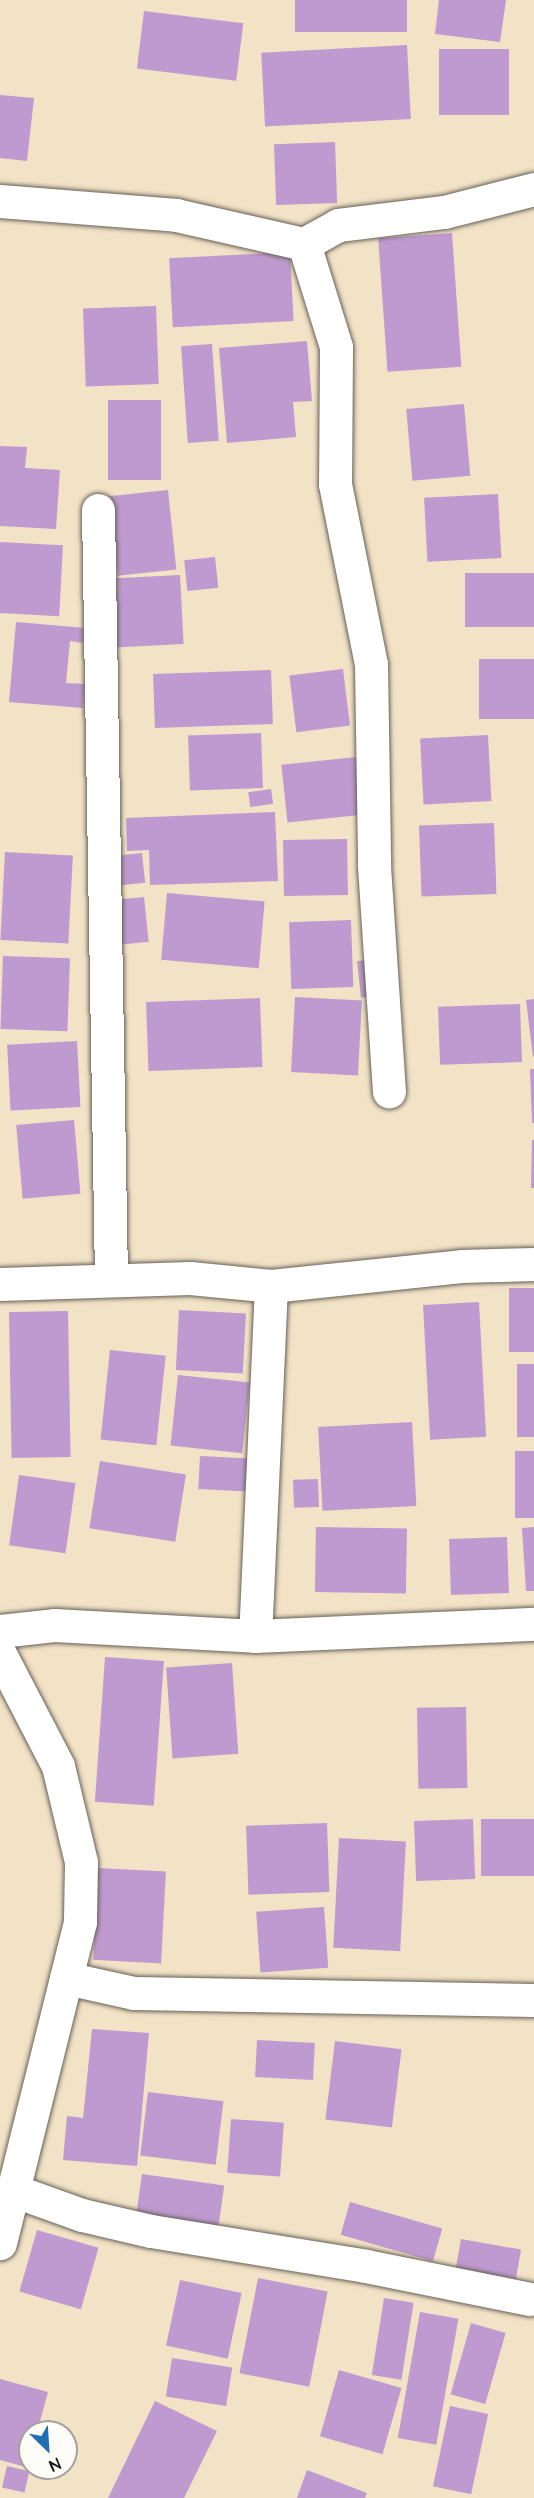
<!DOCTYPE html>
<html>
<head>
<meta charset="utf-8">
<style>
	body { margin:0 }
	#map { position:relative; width:534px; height:2498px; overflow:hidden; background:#f2e2c6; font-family:"Architects Daughter",sans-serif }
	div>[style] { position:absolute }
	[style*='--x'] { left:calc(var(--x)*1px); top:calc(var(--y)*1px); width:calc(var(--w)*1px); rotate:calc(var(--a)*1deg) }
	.building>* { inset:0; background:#bf9ad0; transform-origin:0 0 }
	.roads { filter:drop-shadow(0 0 2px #676158) drop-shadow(0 0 2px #676158) }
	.street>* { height:33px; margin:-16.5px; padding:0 16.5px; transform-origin:16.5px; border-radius:16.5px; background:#fff }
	span { translate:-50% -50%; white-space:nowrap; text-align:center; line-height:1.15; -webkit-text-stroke:4.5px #fdfcf7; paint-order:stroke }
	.north { position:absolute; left:18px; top:2420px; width:60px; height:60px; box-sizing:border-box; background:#fdfcf7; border:2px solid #a3a29f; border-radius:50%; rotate:155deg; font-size:16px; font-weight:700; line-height:24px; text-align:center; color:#1c1c1c }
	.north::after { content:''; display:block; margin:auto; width:21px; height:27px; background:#1f6fb2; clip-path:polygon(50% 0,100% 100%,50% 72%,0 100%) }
</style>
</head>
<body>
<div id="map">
	<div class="building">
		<i style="left:295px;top:0;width:112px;height:32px"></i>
		<i style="clip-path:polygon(439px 0,506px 0,500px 42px,435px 34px)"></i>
		<i style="left:144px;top:11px;width:100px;height:58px;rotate:7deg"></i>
		<i style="left:407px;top:45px;width:74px;height:146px;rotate:87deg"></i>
		<i style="left:439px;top:49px;width:70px;height:66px"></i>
		<i style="clip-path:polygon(0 95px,34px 98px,27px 161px,0 158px)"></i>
		<i style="left:335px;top:142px;width:61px;height:61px;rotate:88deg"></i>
		<i style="left:452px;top:233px;width:134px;height:74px;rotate:86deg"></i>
		<i style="left:290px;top:252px;width:69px;height:121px;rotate:87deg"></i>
		<i style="left:156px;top:306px;width:78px;height:73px;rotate:88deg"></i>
		<i style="clip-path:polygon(307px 341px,312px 401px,293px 402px,296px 437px,227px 443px,219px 348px)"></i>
		<i style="left:212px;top:344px;width:97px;height:31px;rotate:86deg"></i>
		<i style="left:108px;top:400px;width:53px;height:80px"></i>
		<i style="left:464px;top:404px;width:72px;height:58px;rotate:85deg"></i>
		<i style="clip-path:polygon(0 446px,27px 447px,25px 468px,60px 470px,56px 529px,0 526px)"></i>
		<i style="left:168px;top:490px;width:80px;height:59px;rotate:84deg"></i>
		<i style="left:498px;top:494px;width:64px;height:74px;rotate:87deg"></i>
		<i style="left:0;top:542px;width:63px;height:71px;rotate:3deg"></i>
		<i style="left:215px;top:557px;width:31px;height:31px;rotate:84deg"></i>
		<i style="left:534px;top:573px;width:54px;height:69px;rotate:90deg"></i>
		<i style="left:180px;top:575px;width:69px;height:69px;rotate:87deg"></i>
		<i style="clip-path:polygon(16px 622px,85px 628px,83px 643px,70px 641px,66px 683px,85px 684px,83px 708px,9px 702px)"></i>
		<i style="left:534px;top:659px;width:60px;height:55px;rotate:90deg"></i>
		<i style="left:343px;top:669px;width:57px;height:54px;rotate:83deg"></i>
		<i style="left:271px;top:670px;width:54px;height:118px;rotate:88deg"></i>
		<i style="left:261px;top:733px;width:55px;height:73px;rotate:88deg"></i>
		<i style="left:488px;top:735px;width:66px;height:68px;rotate:87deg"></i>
		<i style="left:356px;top:757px;width:58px;height:75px;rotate:84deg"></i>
		<i style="left:271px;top:789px;width:15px;height:23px;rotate:82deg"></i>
		<i style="clip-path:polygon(275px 812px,278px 881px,150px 885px,149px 850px,127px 851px,126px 818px)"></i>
		<i style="left:494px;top:823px;width:71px;height:75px;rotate:88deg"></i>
		<i style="left:347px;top:839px;width:56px;height:64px;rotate:89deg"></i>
		<i style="left:5px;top:852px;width:68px;height:88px;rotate:3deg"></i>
		<i style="left:142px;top:853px;width:30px;height:29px;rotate:84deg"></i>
		<i style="left:167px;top:893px;width:98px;height:67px;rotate:5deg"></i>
		<i style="left:144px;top:897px;width:45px;height:27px;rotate:84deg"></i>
		<i style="left:351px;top:920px;width:67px;height:62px;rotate:88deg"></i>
		<i style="left:3px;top:956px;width:67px;height:73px;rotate:2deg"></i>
		<i style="left:376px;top:959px;width:37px;height:19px;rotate:84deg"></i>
		<i style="left:295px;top:997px;width:67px;height:75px;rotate:3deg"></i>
		<i style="left:260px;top:998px;width:69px;height:114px;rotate:88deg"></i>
		<i style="clip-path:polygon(534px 999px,534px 1056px,533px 1057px,526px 1000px)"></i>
		<i style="left:520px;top:1004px;width:58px;height:82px;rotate:88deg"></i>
		<i style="left:77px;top:1041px;width:66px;height:70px;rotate:87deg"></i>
		<i style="clip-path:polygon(530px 1069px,534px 1069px,534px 1123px,532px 1123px)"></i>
		<i style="left:74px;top:1120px;width:74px;height:58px;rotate:85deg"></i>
		<i style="clip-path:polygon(532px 1140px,534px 1140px,534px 1188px,531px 1188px)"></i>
		<i style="left:534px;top:1288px;width:64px;height:25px;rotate:90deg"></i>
		<i style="left:479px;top:1302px;width:135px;height:56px;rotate:87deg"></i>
		<i style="left:179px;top:1310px;width:67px;height:60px;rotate:3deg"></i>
		<i style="left:68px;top:1311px;width:146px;height:59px;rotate:89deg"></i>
		<i style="left:110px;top:1350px;width:56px;height:90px;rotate:6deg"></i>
		<i style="left:517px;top:1364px;width:17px;height:73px"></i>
		<i style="left:178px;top:1375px;width:72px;height:71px;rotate:6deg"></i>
		<i style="left:412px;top:1422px;width:84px;height:94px;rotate:87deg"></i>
		<i style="left:534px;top:1451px;width:67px;height:19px;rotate:90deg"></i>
		<i style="left:200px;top:1456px;width:50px;height:33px;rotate:3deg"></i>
		<i style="left:100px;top:1461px;width:87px;height:68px;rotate:9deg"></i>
		<i style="left:19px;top:1475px;width:57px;height:71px;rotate:8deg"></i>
		<i style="left:318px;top:1479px;width:28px;height:25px;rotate:88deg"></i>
		<i style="left:316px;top:1527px;width:91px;height:65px;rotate:1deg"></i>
		<i style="clip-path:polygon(534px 1527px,534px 1591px,526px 1591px,522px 1528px)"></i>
		<i style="left:507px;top:1537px;width:56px;height:58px;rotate:88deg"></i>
		<i style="left:105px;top:1657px;width:59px;height:145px;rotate:4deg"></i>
		<i style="left:232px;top:1663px;width:91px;height:66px;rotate:86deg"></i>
		<i style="left:466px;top:1707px;width:81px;height:49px;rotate:89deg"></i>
		<i style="left:473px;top:1819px;width:60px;height:59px;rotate:88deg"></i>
		<i style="left:481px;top:1819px;width:53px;height:57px"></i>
		<i style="left:327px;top:1823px;width:69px;height:81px;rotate:88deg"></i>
		<i style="left:339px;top:1838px;width:67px;height:110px;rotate:3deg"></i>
		<i style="left:98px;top:1868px;width:68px;height:92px;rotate:3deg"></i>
		<i style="left:324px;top:1907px;width:61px;height:68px;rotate:86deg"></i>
		<i style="clip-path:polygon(92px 2029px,149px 2033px,137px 2166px,63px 2160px,67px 2116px,83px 2118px)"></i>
		<i style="left:257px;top:2040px;width:58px;height:37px;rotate:3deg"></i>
		<i style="left:335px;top:2041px;width:67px;height:79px;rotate:7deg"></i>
		<i style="left:148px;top:2092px;width:76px;height:64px;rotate:7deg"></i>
		<i style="left:231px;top:2119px;width:53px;height:54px;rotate:4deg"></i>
		<i style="left:142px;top:2174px;width:83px;height:41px;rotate:8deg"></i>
		<i style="left:350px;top:2202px;width:96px;height:34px;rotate:16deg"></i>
		<i style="left:37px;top:2230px;width:64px;height:64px;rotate:16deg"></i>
		<i style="left:461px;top:2239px;width:61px;height:30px;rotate:10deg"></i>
		<i style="left:258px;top:2278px;width:71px;height:97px;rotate:11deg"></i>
		<i style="left:180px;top:2280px;width:63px;height:67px;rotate:12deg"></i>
		<i style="left:384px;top:2298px;width:30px;height:78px;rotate:9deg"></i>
		<i style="left:420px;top:2312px;width:39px;height:128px;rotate:10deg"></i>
		<i style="left:471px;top:2323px;width:36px;height:74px;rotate:16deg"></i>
		<i style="left:172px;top:2358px;width:61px;height:39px;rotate:9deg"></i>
		<i style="left:339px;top:2370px;width:65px;height:69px;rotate:16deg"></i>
		<i style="clip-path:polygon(0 2379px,48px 2392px,37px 2432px,30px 2432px,26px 2467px,0 2460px)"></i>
		<i style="clip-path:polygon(155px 2401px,217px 2431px,184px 2498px,108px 2498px)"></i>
		<i style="left:450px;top:2406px;width:39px;height:82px;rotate:12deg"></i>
		<i style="left:7px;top:2466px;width:23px;height:22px;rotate:13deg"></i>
		<i style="clip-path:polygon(307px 2470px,367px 2493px,365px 2498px,297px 2498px)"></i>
	</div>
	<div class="roads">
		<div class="street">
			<i style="--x:0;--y:201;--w:177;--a:4.5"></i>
			<i style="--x:176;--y:215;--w:131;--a:12.8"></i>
			<i style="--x:304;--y:244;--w:39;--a:-29"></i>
			<i style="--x:338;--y:225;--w:107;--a:-7"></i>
			<i style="--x:444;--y:212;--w:93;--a:-14.3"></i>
			<i style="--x:304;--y:244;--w:108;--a:72.7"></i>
			<i style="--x:336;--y:347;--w:137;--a:90.4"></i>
			<i style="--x:335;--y:484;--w:184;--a:78.7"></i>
			<i style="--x:371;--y:664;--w:202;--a:89.1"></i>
			<i style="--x:374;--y:866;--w:226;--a:86.2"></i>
			<i style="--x:98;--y:510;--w:770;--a:89.03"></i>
			<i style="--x:0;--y:1284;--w:190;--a:-1.8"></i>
			<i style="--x:190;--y:1278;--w:81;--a:5.6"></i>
			<i style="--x:271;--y:1286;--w:191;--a:-6"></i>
			<i style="--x:461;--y:1266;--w:73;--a:-1.6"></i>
			<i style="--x:271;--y:1286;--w:350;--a:92.6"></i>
			<i style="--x:255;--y:1636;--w:279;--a:-2.5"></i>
			<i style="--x:0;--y:1631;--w:54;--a:-6.3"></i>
			<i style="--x:54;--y:1625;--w:201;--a:3.1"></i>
			<i style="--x:0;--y:1654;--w:126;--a:62.6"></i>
			<i style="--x:58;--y:1766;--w:99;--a:76.5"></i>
			<i style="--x:81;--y:1862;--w:60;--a:91"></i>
			<i style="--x:80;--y:1922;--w:331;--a:104"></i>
			<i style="--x:66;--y:1978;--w:70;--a:12.4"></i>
			<i style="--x:134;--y:1993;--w:400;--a:1"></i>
			<i style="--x:15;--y:2191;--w:71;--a:19.7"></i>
			<i style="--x:82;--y:2215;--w:71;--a:13.1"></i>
			<i style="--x:151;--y:2231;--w:218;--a:9.2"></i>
			<i style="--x:366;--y:2266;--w:167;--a:11.4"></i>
		</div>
	</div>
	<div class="north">N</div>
</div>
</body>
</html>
